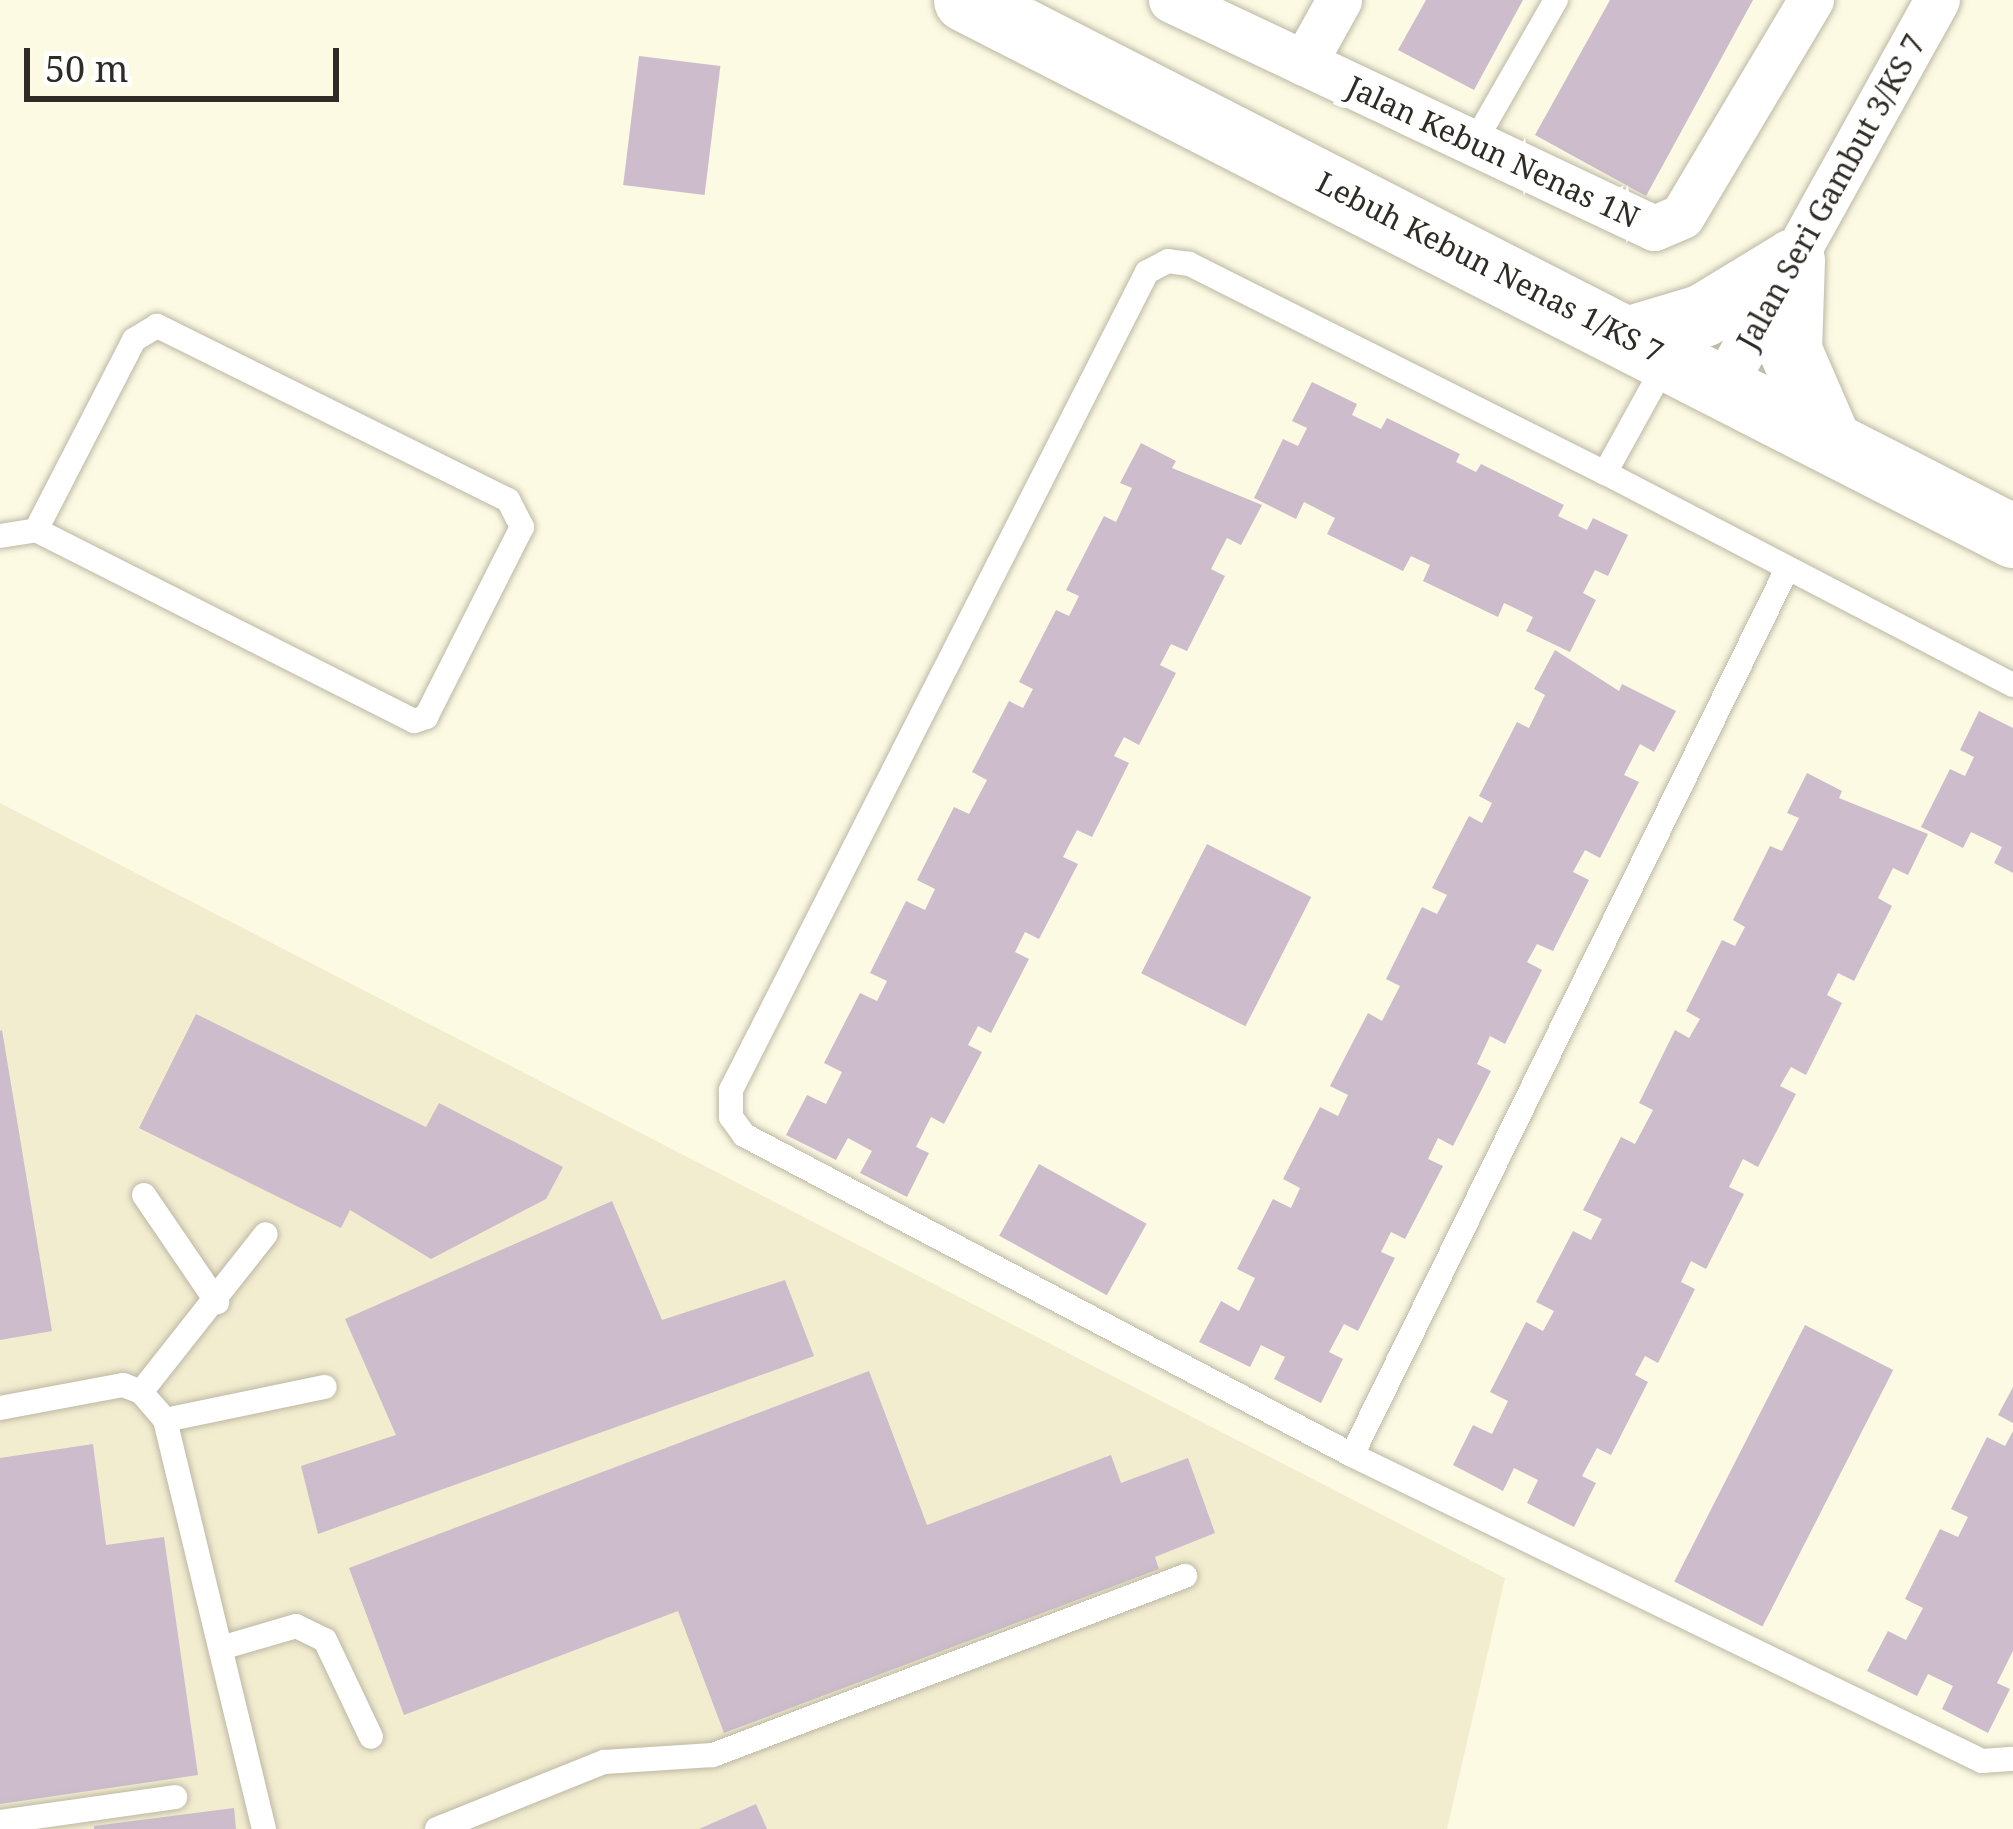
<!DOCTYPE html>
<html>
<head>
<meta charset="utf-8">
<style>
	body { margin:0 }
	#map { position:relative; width:2013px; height:1829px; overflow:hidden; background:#fdfae4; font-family:"Noto Serif",serif }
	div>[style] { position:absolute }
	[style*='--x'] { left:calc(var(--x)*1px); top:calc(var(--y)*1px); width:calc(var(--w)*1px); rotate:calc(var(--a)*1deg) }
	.built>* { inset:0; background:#f3edd0 }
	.building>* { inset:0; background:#ccbccc; transform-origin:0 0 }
	.roads { filter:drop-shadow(0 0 3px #bcb8a4) drop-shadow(0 0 3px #bcb8a4) }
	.lane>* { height:24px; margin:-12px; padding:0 12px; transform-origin:12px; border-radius:12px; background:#fff }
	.street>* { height:45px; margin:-22.5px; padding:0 22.5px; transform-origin:22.5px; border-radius:22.5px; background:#fff }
	.secondary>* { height:63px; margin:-31.5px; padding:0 31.5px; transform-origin:31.5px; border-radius:31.5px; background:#fff }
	span { translate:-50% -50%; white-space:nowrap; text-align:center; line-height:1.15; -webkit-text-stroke:12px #fff; paint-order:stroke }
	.street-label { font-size:30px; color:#2e2c24 }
	.scale { position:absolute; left:24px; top:48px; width:315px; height:54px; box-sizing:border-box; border:6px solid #2e2c24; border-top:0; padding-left:15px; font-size:36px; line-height:42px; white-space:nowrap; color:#2e2c24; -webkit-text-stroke:9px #fff; paint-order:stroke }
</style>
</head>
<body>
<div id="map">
	<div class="built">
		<i style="clip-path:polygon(0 803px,1505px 1578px,1447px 1829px,0 1829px)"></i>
	</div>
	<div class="building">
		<i style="clip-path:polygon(1426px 0,1523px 0,1474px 90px,1398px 50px)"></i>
		<i style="clip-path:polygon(1610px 0,1753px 0,1646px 196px,1535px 135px)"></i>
		<i style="left:639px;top:56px;width:82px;height:130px;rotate:7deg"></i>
		<i style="clip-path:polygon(1312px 382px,1357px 404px,1352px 415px,1381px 429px,1387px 418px,1460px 454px,1456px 462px,1476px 472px,1481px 464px,1564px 505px,1558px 516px,1587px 530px,1593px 518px,1628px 535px,1608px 576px,1595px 570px,1583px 593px,1596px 600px,1570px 652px,1526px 631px,1533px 617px,1504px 603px,1498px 617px,1423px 581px,1430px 565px,1411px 556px,1403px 571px,1327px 534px,1335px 518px,1304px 502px,1296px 519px,1254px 498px,1283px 439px,1298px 446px,1307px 428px,1292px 421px)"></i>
		<i style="clip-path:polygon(1141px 443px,1176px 461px,1172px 468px,1262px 505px,1241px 545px,1227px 538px,1211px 569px,1225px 576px,1187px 651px,1171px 644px,1160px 665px,1176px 673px,1139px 745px,1124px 737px,1114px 756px,1129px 763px,1092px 837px,1077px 830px,1063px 857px,1078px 864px,1039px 939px,1025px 932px,1015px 952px,1029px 959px,991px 1033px,978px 1026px,968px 1045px,982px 1052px,944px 1124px,931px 1117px,916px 1147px,929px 1153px,907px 1197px,860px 1173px,872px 1151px,848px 1138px,836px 1160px,786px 1135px,807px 1095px,826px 1104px,842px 1072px,824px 1063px,860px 993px,877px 1001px,887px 981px,870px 973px,906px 901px,925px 910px,935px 889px,917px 880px,954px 807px,969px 814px,987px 780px,972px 772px,1009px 701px,1023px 708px,1033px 689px,1019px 682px,1056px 610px,1069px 616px,1079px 596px,1066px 590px,1104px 516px,1116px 522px,1132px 488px,1120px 483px)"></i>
		<i style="clip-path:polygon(1555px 650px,1619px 691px,1622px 684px,1676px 711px,1654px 752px,1640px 744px,1624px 775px,1639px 782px,1600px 858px,1585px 850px,1573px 872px,1589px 880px,1553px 951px,1537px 944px,1527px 962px,1542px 970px,1505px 1044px,1490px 1036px,1477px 1064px,1491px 1071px,1453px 1146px,1438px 1138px,1428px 1159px,1443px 1166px,1405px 1239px,1391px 1232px,1381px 1252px,1395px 1258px,1358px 1331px,1344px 1324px,1329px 1352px,1343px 1359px,1321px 1403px,1274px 1379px,1285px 1357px,1261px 1345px,1250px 1367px,1199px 1342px,1221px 1301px,1239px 1311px,1255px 1278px,1237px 1269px,1273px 1199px,1291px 1208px,1300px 1188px,1283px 1179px,1320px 1107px,1338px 1116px,1348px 1095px,1330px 1086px,1368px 1013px,1382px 1021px,1400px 986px,1386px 979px,1422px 907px,1437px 914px,1447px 895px,1432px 888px,1469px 816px,1482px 823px,1492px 803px,1479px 796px,1517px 722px,1529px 728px,1545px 695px,1534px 689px)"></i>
		<i style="clip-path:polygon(1979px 711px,2013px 728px,2013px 873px,1994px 863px,2002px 847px,1971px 832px,1963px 848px,1921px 827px,1950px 769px,1965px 776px,1974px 757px,1960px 750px)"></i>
		<i style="clip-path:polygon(1807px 773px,1842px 791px,1839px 798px,1928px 834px,1908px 875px,1893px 868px,1878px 898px,1892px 906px,1854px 981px,1838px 973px,1827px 995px,1842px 1003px,1806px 1075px,1791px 1067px,1780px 1086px,1796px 1094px,1758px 1167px,1743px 1159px,1729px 1187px,1744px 1194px,1706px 1269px,1691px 1261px,1681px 1282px,1695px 1289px,1658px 1363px,1645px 1356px,1635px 1375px,1648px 1382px,1611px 1455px,1597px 1448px,1582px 1476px,1596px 1483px,1574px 1527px,1527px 1503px,1538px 1480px,1514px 1468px,1503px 1491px,1453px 1465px,1473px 1425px,1492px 1434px,1508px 1401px,1490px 1392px,1526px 1322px,1543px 1331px,1554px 1311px,1536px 1302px,1573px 1231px,1591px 1240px,1602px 1219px,1583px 1210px,1621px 1137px,1635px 1144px,1653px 1110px,1639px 1103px,1675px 1030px,1689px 1038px,1700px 1019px,1686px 1011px,1722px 940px,1735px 946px,1745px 927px,1733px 920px,1770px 846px,1782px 851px,1799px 818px,1787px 813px)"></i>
		<i style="left:1207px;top:844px;width:117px;height:145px;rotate:27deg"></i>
		<i style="clip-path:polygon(196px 1014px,426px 1127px,439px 1103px,563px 1167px,546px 1199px,431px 1259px,350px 1210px,341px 1228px,139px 1128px)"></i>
		<i style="clip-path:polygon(2px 1030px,52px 1331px,0 1340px,0 1031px)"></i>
		<i style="left:1039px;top:1164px;width:123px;height:82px;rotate:29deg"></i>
		<i style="clip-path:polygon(612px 1201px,662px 1320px,785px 1280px,814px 1356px,318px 1534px,301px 1466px,396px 1435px,345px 1319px)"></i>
		<i style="left:1805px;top:1325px;width:99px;height:288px;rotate:27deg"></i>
		<i style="clip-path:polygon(869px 1371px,927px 1525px,1111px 1455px,1121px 1483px,1188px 1458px,1215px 1533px,1155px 1557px,1159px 1569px,724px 1733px,678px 1611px,404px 1715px,349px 1568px)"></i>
		<i style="clip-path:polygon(2013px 1387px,2013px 1423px,1998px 1415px)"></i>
		<i style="clip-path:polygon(2013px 1431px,2013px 1651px,1997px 1683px,2010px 1689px,1988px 1733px,1942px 1709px,1953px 1686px,1928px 1674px,1917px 1696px,1867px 1671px,1888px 1631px,1906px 1640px,1923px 1608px,1905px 1599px,1940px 1529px,1958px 1537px,1968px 1517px,1951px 1509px,1987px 1437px,2005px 1446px)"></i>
		<i style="clip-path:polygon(93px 1444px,106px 1545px,164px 1537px,198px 1775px,0 1804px,0 1458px)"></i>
		<i style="clip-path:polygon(756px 1804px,767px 1829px,699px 1829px)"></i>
		<i style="clip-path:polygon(234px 1808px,236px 1829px,94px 1829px,94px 1826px)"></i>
	</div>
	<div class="roads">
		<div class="lane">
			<i style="--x:1474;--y:143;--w:165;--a:-60.2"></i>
			<i style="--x:1605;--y:473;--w:130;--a:-61.1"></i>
			<i style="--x:0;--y:536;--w:36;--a:-9"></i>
			<i style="--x:36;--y:530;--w:424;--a:26.8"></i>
			<i style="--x:414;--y:721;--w:13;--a:-18"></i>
			<i style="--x:426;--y:717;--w:213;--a:-63.2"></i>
			<i style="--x:522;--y:527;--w:30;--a:-117"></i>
			<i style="--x:508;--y:500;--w:392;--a:-153.6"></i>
			<i style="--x:157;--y:326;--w:27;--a:149"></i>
			<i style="--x:134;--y:340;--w:214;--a:117.3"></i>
			<i style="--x:2013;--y:685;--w:460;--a:-152.5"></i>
			<i style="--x:1605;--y:473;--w:466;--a:-153.3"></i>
			<i style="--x:1189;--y:264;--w:21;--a:-172"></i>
			<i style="--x:1168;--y:261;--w:24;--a:152"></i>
			<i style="--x:1147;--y:272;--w:918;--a:116.96"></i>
			<i style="--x:731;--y:1090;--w:27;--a:90"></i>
			<i style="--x:731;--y:1117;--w:22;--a:54"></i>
			<i style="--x:744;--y:1135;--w:687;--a:27.76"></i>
			<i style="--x:1352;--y:1455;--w:700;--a:25.91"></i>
			<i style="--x:1982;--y:1761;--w:31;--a:-4"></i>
			<i style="--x:144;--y:1195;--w:130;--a:55.7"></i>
			<i style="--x:141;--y:1392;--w:201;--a:-51.7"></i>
			<i style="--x:0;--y:1408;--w:125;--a:-10.6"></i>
			<i style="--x:123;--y:1385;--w:19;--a:21"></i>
			<i style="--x:141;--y:1392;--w:37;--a:49"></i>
			<i style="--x:165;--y:1420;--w:421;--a:76.4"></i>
			<i style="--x:165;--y:1420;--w:163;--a:-11.7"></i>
			<i style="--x:1352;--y:1455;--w:985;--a:-63.85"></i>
			<i style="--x:221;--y:1648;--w:78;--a:-16.3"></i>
			<i style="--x:296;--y:1626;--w:32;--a:26"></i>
			<i style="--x:325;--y:1640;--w:107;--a:64.6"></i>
			<i style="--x:0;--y:1822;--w:177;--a:-8.1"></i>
			<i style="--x:437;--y:1829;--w:180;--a:-21.9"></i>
			<i style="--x:604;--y:1762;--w:109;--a:-3.7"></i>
			<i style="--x:713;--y:1755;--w:505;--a:-20.77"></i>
		</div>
		<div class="street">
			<i style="--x:1171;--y:0;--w:534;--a:25.27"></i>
			<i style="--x:1654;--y:228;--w:30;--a:-23"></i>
			<i style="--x:1682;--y:216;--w:252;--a:-59.2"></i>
			<i style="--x:1304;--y:63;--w:72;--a:-60.9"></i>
			<i style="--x:1724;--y:384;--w:439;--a:-61"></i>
		</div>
		<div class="secondary">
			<i style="--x:965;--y:0;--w:1177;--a:27.09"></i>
			<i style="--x:1793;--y:260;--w:90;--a:91.9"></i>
			<i style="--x:1790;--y:350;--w:93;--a:66.5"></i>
			<i style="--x:1627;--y:338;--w:79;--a:-16.8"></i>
			<i style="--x:1703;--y:315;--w:105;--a:-31.4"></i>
		</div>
	</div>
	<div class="street-label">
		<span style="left:1493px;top:152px;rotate:25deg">Jalan Kebun Nenas 1N</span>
		<span style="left:1831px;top:192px;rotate:-61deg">Jalan Seri Gambut 3/KS 7</span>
		<span style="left:1490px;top:267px;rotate:27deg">Lebuh Kebun Nenas 1/KS 7</span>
	</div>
	<div class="scale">50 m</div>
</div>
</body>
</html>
